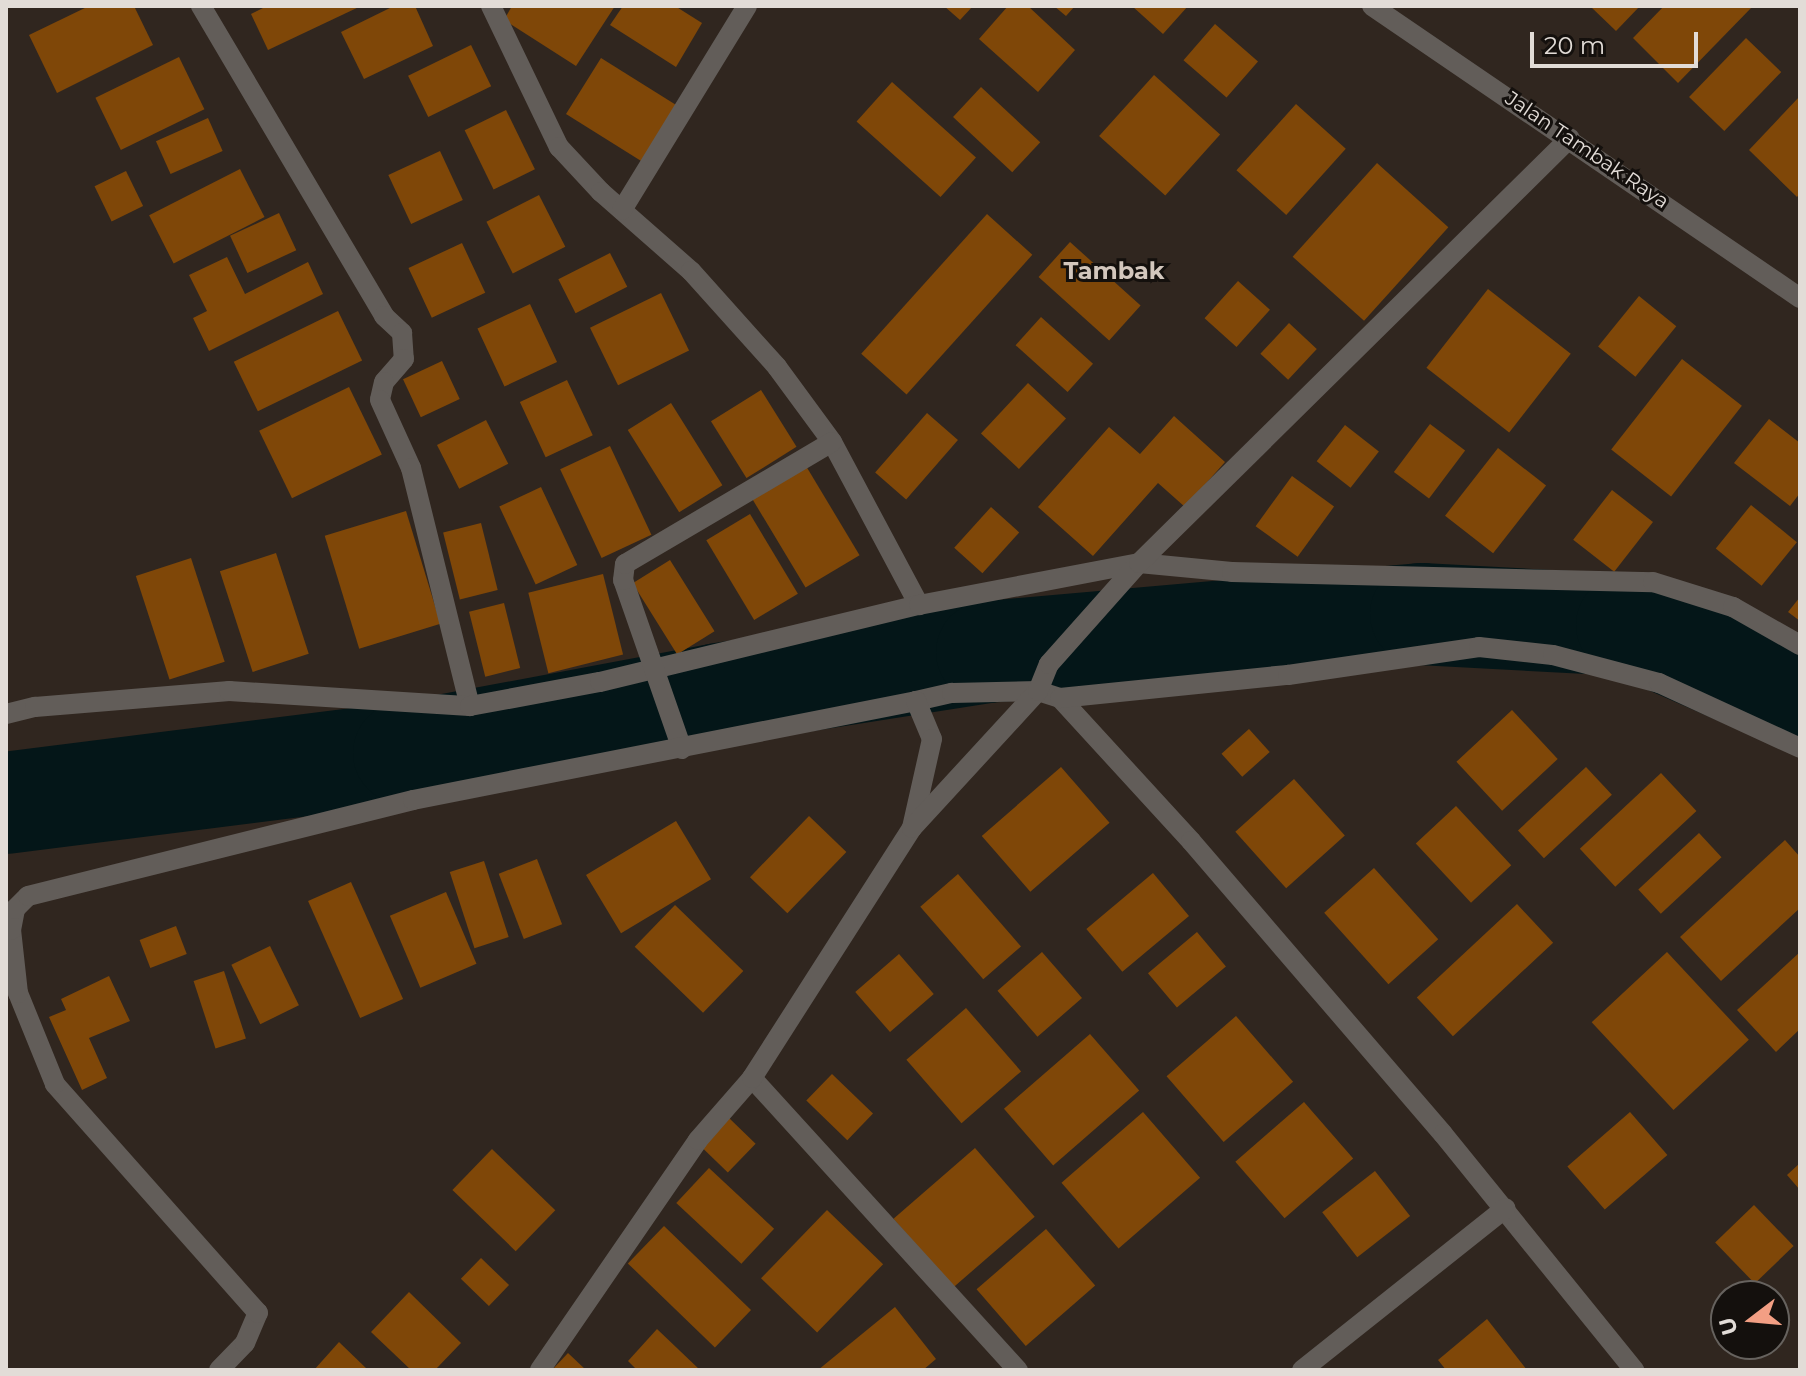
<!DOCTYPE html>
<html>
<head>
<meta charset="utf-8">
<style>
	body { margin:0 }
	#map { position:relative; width:1806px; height:1376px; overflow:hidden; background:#30261f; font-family:Montserrat,sans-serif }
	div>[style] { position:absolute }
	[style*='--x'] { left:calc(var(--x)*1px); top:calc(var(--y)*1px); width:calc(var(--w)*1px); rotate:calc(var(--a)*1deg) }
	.river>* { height:102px; margin:-51px; padding:0 51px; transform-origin:51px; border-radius:51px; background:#041618 }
	.building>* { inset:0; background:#7f4708; transform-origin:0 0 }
	.minor>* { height:20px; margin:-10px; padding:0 10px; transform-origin:10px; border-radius:10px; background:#625d59 }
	span { translate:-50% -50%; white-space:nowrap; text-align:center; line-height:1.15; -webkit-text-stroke:6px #14100d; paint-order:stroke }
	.street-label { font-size:20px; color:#e2dcd7 }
	.quarter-label { font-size:24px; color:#d3c7bd; font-weight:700 }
	.frame { position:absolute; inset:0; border:8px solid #e2dcd7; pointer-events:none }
	.north { position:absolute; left:1710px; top:1280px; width:80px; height:80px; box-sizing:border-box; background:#14100d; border:2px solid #66625e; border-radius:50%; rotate:254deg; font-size:22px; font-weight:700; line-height:32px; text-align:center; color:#e2dcd7 }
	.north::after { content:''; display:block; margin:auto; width:28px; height:36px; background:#f39f84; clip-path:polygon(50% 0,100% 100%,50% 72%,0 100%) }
	.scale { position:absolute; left:1530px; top:32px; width:168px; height:36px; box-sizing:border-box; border:4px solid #e2dcd7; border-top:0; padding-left:10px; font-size:24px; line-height:28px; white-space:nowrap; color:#e2dcd7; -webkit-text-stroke:6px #14100d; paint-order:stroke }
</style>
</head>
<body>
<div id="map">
	<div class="river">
		<i style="--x:6;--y:803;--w:401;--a:-7.2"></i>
		<i style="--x:404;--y:753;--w:320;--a:-10.6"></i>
		<i style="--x:719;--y:694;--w:271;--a:-8.9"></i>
		<i style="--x:987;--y:652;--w:436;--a:-5"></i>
		<i style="--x:1421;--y:614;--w:206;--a:3.1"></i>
		<i style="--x:1627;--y:625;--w:189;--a:23.7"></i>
	</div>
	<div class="building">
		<i style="clip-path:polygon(89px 6px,134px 6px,153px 45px,57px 93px,29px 35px)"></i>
		<i style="clip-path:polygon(267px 6px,361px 6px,268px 50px,251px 14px)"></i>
		<i style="clip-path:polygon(394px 6px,415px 6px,433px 46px,364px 79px,341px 32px)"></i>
		<i style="clip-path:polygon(512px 6px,615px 6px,576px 66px,504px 20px)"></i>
		<i style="clip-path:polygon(623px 6px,675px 6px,702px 23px,676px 67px,610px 25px)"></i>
		<i style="clip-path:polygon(944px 6px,973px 6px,960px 20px)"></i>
		<i style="clip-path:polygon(1008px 6px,1028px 6px,1075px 50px,1038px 92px,979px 39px)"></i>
		<i style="clip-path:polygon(1054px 6px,1075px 6px,1066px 16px)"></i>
		<i style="clip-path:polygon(1132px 6px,1188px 6px,1163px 34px)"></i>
		<i style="clip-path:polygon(1590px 6px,1640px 6px,1616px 31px)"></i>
		<i style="clip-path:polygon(1664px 6px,1753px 6px,1678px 83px,1633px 38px)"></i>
		<i style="left:1215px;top:24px;width:57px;height:48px;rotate:41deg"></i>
		<i style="left:1746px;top:38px;width:49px;height:82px;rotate:44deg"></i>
		<i style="left:471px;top:45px;width:46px;height:70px;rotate:64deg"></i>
		<i style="left:179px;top:57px;width:58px;height:93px;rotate:64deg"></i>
		<i style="left:601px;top:58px;width:90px;height:66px;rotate:32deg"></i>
		<i style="left:1154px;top:75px;width:89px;height:82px;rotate:42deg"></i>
		<i style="left:892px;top:82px;width:113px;height:53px;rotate:42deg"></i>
		<i style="left:981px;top:87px;width:81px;height:41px;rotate:43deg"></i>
		<i style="clip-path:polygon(1800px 96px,1800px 193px,1797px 197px,1749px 150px)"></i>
		<i style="left:1296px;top:104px;width:67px;height:89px;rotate:42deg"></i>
		<i style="left:506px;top:110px;width:66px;height:46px;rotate:64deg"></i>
		<i style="left:208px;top:118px;width:36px;height:57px;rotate:66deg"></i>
		<i style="left:440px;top:151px;width:54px;height:57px;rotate:65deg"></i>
		<i style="left:1377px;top:163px;width:96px;height:126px;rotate:42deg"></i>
		<i style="left:240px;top:169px;width:54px;height:102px;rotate:63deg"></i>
		<i style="left:126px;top:171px;width:39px;height:35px;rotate:64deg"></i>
		<i style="left:539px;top:195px;width:58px;height:59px;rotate:63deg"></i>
		<i style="left:279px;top:213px;width:41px;height:54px;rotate:65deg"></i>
		<i style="left:987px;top:214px;width:61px;height:188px;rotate:42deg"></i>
		<i style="left:1070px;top:242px;width:95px;height:47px;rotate:42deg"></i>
		<i style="left:462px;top:243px;width:55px;height:59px;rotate:65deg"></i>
		<i style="left:610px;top:253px;width:38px;height:58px;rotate:63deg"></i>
		<i style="clip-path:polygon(227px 257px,245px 294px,308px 262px,323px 294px,209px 351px,193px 318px,207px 311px,189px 275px)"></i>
		<i style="left:1238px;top:281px;width:43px;height:50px;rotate:42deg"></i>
		<i style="left:1488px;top:289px;width:105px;height:100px;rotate:38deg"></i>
		<i style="left:661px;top:293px;width:64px;height:79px;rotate:64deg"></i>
		<i style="left:1639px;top:296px;width:48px;height:65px;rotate:39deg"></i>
		<i style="left:530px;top:304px;width:64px;height:58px;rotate:65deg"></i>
		<i style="left:338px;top:311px;width:55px;height:116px;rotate:64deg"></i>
		<i style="left:1041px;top:317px;width:70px;height:38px;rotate:42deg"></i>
		<i style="left:1289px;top:323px;width:38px;height:42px;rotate:43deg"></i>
		<i style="left:1682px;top:359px;width:76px;height:115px;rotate:38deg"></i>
		<i style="left:442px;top:361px;width:42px;height:43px;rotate:65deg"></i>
		<i style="left:567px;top:380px;width:61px;height:52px;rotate:65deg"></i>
		<i style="left:1028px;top:383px;width:52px;height:69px;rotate:43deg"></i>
		<i style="left:349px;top:387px;width:75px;height:100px;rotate:64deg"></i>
		<i style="left:761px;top:390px;width:67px;height:59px;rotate:58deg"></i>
		<i style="left:671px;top:403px;width:97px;height:51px;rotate:58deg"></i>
		<i style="left:927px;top:413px;width:41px;height:79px;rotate:41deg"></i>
		<i style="clip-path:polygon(1174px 416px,1225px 462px,1185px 507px,1158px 483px,1093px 556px,1038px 507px,1109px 427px,1140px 454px)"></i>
		<i style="clip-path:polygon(1769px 419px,1800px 443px,1800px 493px,1790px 506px,1734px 463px)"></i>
		<i style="left:486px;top:420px;width:49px;height:55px;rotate:63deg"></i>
		<i style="left:1430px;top:424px;width:44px;height:60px;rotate:37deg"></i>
		<i style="left:1345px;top:425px;width:43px;height:46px;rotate:38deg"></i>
		<i style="left:610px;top:446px;width:98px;height:55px;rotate:65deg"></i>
		<i style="left:1498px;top:448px;width:61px;height:86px;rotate:38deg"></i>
		<i style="left:806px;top:466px;width:104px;height:63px;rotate:59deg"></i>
		<i style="left:1292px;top:476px;width:52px;height:62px;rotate:36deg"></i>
		<i style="left:541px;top:487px;width:86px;height:46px;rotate:65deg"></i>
		<i style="left:1612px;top:490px;width:52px;height:63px;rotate:38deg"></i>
		<i style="left:1751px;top:505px;width:59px;height:56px;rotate:39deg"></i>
		<i style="left:991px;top:507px;width:38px;height:55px;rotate:42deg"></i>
		<i style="left:406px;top:511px;width:118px;height:85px;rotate:73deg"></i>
		<i style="left:750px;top:514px;width:93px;height:51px;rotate:59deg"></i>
		<i style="left:481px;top:523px;width:69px;height:39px;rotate:76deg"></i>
		<i style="left:276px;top:553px;width:106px;height:59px;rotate:72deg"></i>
		<i style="left:191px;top:558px;width:109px;height:58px;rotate:72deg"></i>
		<i style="left:670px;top:560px;width:84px;height:44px;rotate:58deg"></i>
		<i style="left:603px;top:574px;width:83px;height:77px;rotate:76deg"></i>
		<i style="clip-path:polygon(1800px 597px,1800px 621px,1788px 612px)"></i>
		<i style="left:504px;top:603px;width:67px;height:36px;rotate:76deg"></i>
		<i style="left:1512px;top:710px;width:67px;height:76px;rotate:47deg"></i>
		<i style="left:1249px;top:729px;width:31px;height:37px;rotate:48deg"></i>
		<i style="left:1061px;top:767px;width:74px;height:105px;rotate:49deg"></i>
		<i style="left:1586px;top:767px;width:38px;height:93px;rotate:47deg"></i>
		<i style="left:1661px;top:773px;width:52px;height:111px;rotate:47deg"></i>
		<i style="left:1294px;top:779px;width:76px;height:79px;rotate:48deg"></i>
		<i style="left:1456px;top:806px;width:81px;height:55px;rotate:47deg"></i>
		<i style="left:809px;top:816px;width:52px;height:85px;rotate:44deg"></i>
		<i style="left:676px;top:821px;width:68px;height:105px;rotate:59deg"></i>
		<i style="left:1699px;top:833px;width:33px;height:83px;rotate:47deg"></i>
		<i style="clip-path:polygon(1785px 840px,1800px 857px,1800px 908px,1721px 981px,1680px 937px)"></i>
		<i style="left:537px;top:859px;width:70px;height:41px;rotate:69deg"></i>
		<i style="left:484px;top:861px;width:80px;height:36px;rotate:72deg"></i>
		<i style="left:1374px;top:868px;width:96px;height:67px;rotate:48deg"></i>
		<i style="left:1153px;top:873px;width:56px;height:87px;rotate:50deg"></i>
		<i style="left:958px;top:874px;width:96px;height:50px;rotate:49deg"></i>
		<i style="left:351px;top:882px;width:128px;height:47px;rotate:66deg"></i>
		<i style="left:446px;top:892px;width:78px;height:61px;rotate:67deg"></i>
		<i style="left:1517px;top:904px;width:53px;height:137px;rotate:47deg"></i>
		<i style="left:675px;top:905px;width:95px;height:58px;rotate:44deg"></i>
		<i style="left:176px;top:926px;width:30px;height:39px;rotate:69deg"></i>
		<i style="left:1197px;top:932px;width:45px;height:64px;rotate:50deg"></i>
		<i style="left:270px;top:946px;width:66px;height:43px;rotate:64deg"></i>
		<i style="left:1042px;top:952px;width:61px;height:59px;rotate:49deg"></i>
		<i style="left:1667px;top:952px;width:120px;height:103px;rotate:47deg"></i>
		<i style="clip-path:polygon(1800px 952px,1800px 1029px,1776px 1052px,1737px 1010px)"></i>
		<i style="left:899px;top:954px;width:53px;height:58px;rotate:49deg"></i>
		<i style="left:224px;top:971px;width:71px;height:32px;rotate:72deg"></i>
		<i style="clip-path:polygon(109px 976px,130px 1021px,89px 1038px,107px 1078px,82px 1090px,49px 1017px,66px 1010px,61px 999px)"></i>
		<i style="left:966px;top:1008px;width:84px;height:79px;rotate:49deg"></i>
		<i style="left:1236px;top:1016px;width:87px;height:92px;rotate:49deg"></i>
		<i style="left:1090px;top:1034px;width:75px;height:114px;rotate:49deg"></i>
		<i style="left:832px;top:1074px;width:57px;height:37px;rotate:44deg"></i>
		<i style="left:1304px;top:1102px;width:75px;height:91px;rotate:49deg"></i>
		<i style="left:1143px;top:1112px;width:87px;height:108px;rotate:49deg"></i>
		<i style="left:1630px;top:1112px;width:57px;height:83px;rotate:49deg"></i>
		<i style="left:729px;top:1118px;width:37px;height:40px;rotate:44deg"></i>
		<i style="left:975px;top:1148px;width:91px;height:108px;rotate:49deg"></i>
		<i style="left:492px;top:1149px;width:88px;height:57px;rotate:44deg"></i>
		<i style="clip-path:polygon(1800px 1163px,1800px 1190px,1787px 1175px)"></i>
		<i style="left:709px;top:1168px;width:89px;height:48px;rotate:43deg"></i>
		<i style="left:1375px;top:1171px;width:57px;height:67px;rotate:52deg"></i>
		<i style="left:1754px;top:1205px;width:57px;height:54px;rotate:46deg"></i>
		<i style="left:827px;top:1210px;width:78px;height:95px;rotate:44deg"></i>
		<i style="left:664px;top:1226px;width:121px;height:52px;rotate:44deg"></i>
		<i style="left:1046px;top:1229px;width:75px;height:92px;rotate:49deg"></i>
		<i style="left:481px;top:1258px;width:39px;height:29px;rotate:44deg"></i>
		<i style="clip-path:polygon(409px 1292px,461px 1343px,435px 1370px,411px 1370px,371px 1332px)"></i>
		<i style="clip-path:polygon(895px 1307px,936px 1359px,923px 1370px,818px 1370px)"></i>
		<i style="clip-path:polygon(1487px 1319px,1527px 1370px,1446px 1370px,1438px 1360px)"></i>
		<i style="clip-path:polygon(657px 1329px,700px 1370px,637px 1370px,628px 1361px)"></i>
		<i style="clip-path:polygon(339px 1342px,368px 1370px,314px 1370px)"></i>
		<i style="clip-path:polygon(568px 1353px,586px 1370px,552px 1370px)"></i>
	</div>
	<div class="minor">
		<i style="--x:201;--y:6;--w:360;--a:59.4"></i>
		<i style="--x:384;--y:316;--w:25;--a:43"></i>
		<i style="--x:402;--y:333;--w:26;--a:86"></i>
		<i style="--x:404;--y:359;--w:30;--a:131"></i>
		<i style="--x:384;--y:382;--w:18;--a:103"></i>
		<i style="--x:380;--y:400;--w:75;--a:65.5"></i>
		<i style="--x:411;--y:468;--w:245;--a:76.1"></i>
		<i style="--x:491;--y:6;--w:157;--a:64.3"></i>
		<i style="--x:559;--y:147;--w:62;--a:47"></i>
		<i style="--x:601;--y:192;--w:120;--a:41.3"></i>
		<i style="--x:691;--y:271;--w:129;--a:48.1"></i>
		<i style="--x:777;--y:367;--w:93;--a:53.7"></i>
		<i style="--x:832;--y:442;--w:185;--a:61.9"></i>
		<i style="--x:1372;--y:6;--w:518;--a:34.3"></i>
		<i style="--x:622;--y:210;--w:239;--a:-58.5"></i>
		<i style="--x:1060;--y:698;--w:194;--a:47.5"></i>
		<i style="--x:1191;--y:841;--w:386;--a:49.3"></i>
		<i style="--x:1443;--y:1134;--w:304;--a:51"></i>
		<i style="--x:916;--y:701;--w:37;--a:-13"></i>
		<i style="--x:952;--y:693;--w:86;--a:-1.3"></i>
		<i style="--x:1038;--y:691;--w:23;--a:18"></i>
		<i style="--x:1060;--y:698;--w:229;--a:-5.8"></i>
		<i style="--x:1288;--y:675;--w:193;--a:-8.3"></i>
		<i style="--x:1479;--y:647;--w:74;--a:6.2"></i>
		<i style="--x:1553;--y:655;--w:110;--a:14.8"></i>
		<i style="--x:1659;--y:683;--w:155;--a:24.7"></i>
		<i style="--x:6;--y:714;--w:30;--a:-14"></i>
		<i style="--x:35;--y:707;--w:195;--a:-4.7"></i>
		<i style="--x:229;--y:691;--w:241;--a:3.6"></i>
		<i style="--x:470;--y:706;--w:132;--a:-10.5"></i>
		<i style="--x:600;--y:682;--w:328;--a:-13.6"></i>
		<i style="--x:919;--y:605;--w:224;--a:-10.8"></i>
		<i style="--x:1139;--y:563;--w:93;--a:5.5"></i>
		<i style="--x:1232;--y:572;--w:421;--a:1.4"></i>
		<i style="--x:1653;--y:582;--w:84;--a:17.4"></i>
		<i style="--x:1733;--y:607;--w:77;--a:29.6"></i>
		<i style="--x:682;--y:749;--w:179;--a:-109.2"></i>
		<i style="--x:623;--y:580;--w:16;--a:-83"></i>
		<i style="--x:625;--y:564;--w:240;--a:-30.5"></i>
		<i style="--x:752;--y:1078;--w:395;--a:47.7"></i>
		<i style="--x:219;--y:1370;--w:37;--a:-46"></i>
		<i style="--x:245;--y:1343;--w:33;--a:-67"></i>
		<i style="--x:258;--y:1313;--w:306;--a:-131.6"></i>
		<i style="--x:55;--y:1084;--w:98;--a:-112.1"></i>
		<i style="--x:18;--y:993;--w:63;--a:-96.3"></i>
		<i style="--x:11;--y:930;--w:21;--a:-79"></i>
		<i style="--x:15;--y:909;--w:18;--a:-45"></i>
		<i style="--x:28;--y:896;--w:397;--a:-14"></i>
		<i style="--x:413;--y:800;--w:513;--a:-11.13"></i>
		<i style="--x:916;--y:701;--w:41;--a:67.2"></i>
		<i style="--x:932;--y:739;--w:91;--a:102.7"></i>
		<i style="--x:540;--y:1370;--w:279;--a:-55.5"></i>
		<i style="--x:698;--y:1140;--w:82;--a:-48.9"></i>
		<i style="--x:752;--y:1078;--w:297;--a:-57.4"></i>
		<i style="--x:912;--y:828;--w:186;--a:-47.4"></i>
		<i style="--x:1038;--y:691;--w:29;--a:-68"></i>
		<i style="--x:1049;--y:664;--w:135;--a:-48.3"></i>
		<i style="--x:1139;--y:563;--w:605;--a:-44.6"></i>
		<i style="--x:1302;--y:1370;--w:260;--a:-38.5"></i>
	</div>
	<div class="street-label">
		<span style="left:1587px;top:150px;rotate:34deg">Jalan Tambak Raya</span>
	</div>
	<div class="quarter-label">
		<span style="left:1114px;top:271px">Tambak</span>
	</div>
	<div class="frame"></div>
	<div class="north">U</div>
	<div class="scale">20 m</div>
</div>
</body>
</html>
